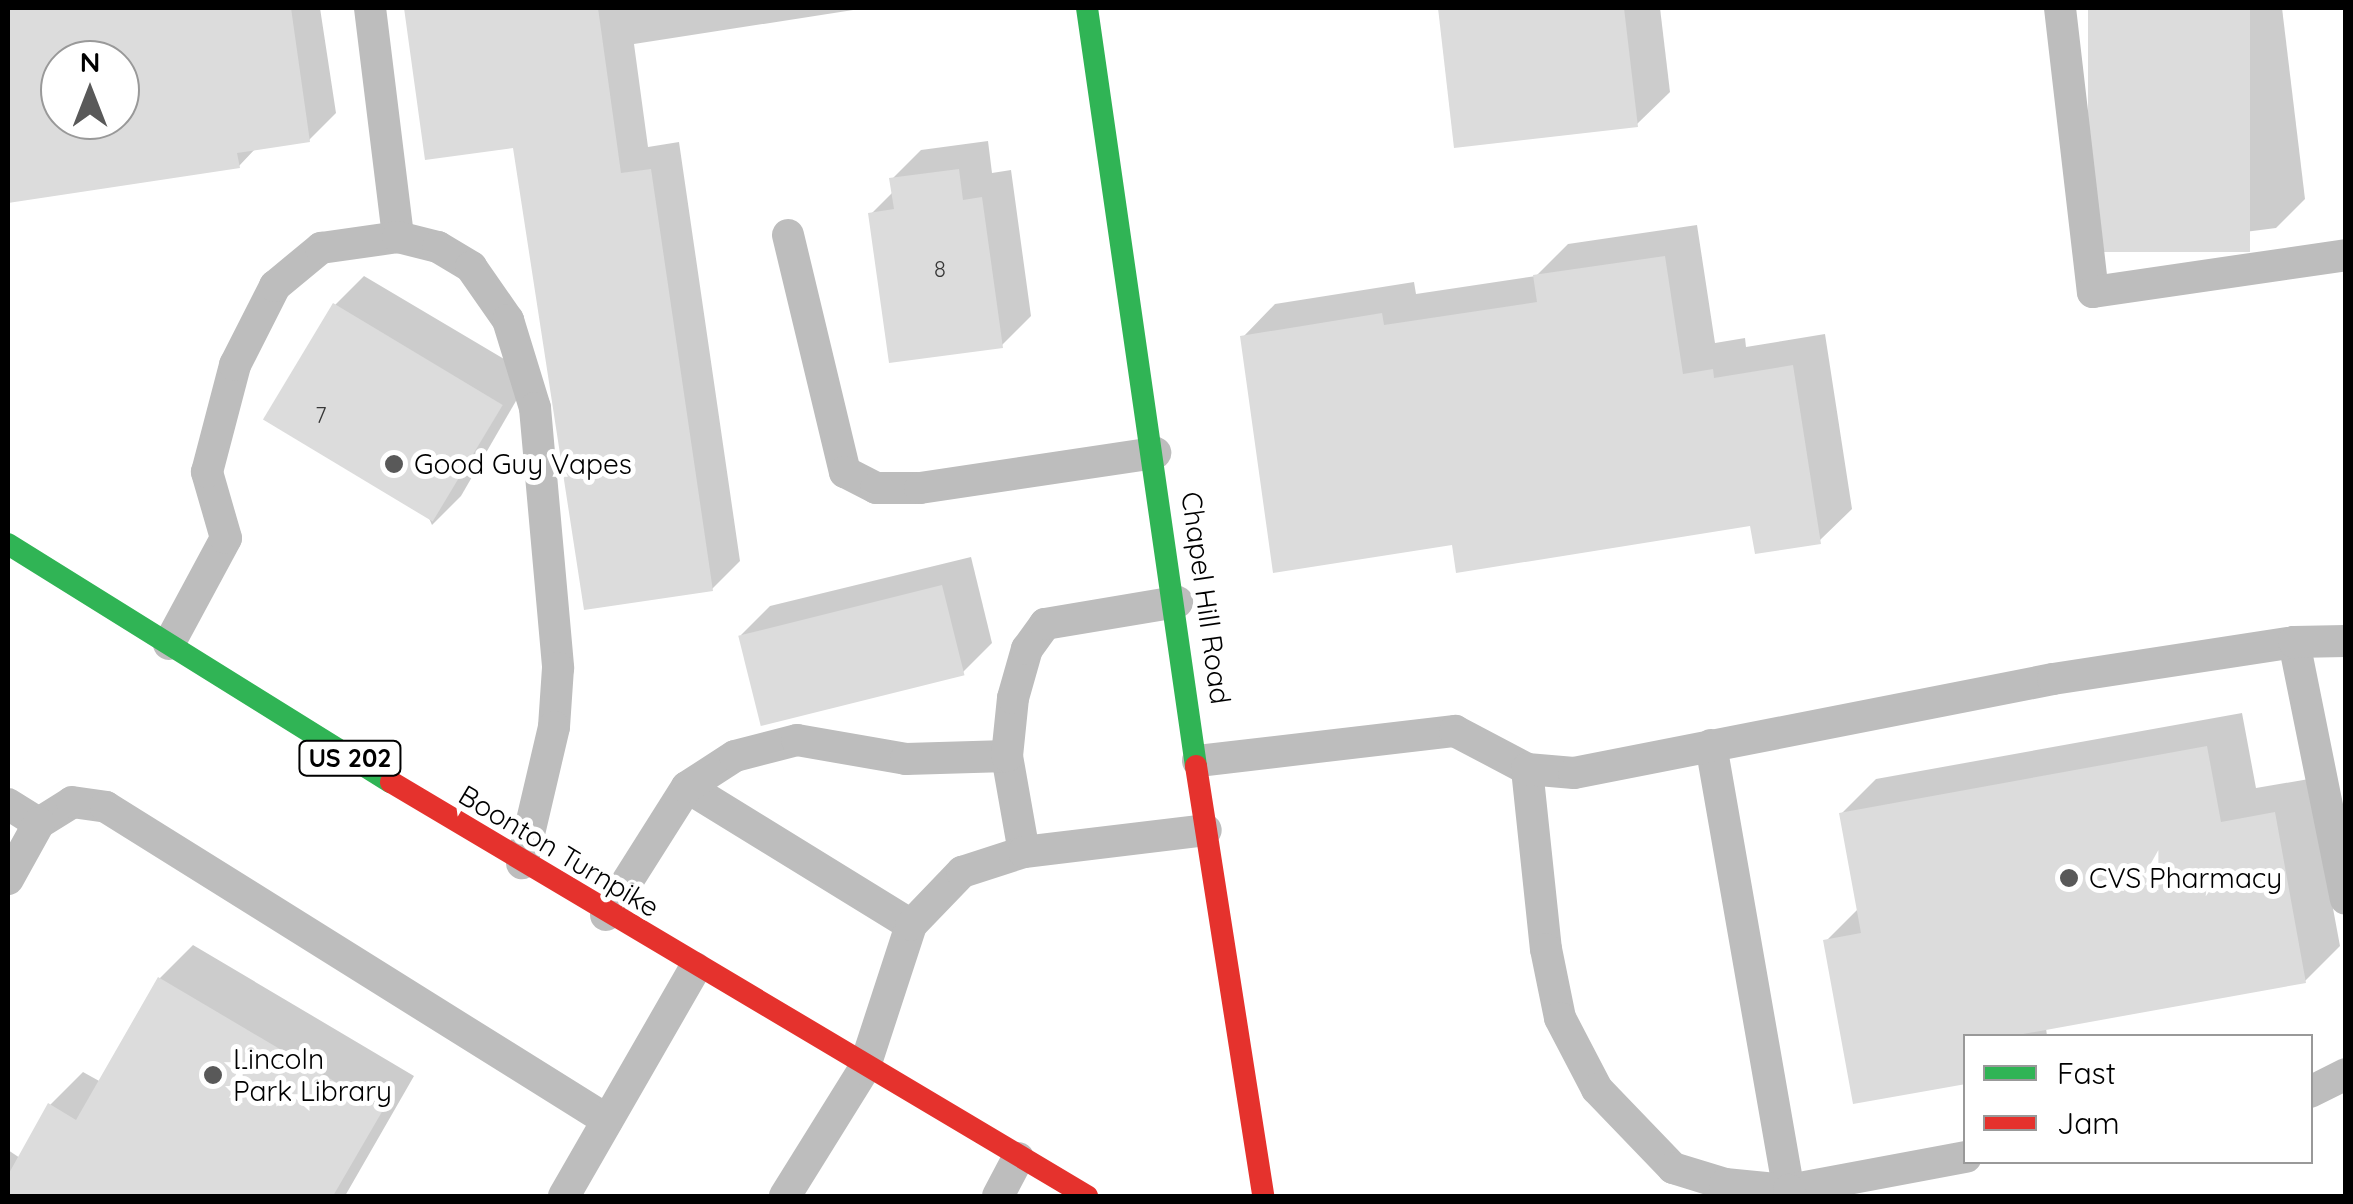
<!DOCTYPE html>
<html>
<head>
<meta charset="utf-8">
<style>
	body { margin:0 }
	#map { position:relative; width:2353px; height:1204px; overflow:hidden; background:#fff; font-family:Quicksand,sans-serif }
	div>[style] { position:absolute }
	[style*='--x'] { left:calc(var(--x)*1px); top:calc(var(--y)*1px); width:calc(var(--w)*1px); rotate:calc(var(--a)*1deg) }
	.shadow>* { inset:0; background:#0003 }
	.building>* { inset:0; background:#dcdcdc; transform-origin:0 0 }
	.lane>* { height:32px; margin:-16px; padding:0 16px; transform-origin:16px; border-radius:16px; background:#bdbdbd }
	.fast>* { height:22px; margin:-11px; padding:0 11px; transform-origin:11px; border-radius:11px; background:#30b455 }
	.jam>* { height:22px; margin:-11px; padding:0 11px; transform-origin:11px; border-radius:11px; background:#e5322d }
	.dots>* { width:28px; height:28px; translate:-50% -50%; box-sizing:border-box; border:5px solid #fff; border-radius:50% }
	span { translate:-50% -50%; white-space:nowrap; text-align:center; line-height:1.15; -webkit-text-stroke:10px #fff; paint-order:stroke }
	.number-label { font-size:22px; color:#373737 }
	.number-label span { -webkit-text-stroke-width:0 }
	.shield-label span { padding:2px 8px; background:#fff; border:2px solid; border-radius:8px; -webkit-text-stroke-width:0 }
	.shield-label { font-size:25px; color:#000; font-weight:700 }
	.poi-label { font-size:28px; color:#000 }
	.left { translate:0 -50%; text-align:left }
	.street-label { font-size:28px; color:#000 }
	.frame { position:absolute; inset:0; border:10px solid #000; pointer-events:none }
	.legend { position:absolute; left:1963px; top:1034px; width:350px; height:130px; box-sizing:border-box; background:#fff; border:2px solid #999; margin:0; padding:12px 18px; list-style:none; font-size:30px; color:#000 }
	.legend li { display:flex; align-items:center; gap:20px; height:50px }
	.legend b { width:50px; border:2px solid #999 }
	.north { position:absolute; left:40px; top:40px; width:100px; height:100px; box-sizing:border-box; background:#fff; border:2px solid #999; border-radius:50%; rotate:0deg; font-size:28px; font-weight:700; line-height:40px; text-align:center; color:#000 }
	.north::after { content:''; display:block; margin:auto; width:35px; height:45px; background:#595959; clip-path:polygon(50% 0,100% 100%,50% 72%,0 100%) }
</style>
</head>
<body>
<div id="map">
	<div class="shadow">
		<i style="clip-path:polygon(evenodd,8px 8px,320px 8px,336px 113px,309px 140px,257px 147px,239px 166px,8px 201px,8px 8px,60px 60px,120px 60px,120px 120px,60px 120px,60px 60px)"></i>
		<i style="clip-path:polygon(407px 8px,866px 8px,634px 44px,648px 147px,679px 142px,740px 561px,712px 589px,515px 145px,428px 158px)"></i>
		<i style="clip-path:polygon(1440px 8px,1660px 8px,1670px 92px,1637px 124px,1457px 146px)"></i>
		<i style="clip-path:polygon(2090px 8px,2282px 8px,2305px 199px,2276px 228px,2120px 248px)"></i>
		<i style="clip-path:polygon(988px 141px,992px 173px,1011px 170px,1031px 316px,1002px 345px,871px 214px,894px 191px,892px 179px,921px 150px)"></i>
		<i style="clip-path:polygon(1697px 225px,1715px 343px,1745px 338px,1746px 347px,1825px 334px,1852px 509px,1819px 541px,1752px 524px,1454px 542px,1243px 337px,1275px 304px,1414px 282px,1416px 294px,1536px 276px,1568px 244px)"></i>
		<i style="clip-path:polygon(364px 276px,531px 375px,461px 496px,432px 525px,335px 305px)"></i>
		<i style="clip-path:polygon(971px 557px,992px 643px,963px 672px,741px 635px,770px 606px)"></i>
		<i style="clip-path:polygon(2242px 713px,2256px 788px,2309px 779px,2340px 946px,2305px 981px,2046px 1028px,2047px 1036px,1966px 1036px,1826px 941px,1859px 908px,1841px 814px,1876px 779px)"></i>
		<i style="clip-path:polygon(193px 945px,414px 1076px,345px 1196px,8px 1196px,8px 1150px,20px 1158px,50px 1105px,83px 1072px,101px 1082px,160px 978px)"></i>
	</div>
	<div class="building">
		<i style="clip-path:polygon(evenodd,8px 8px,291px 8px,310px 142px,237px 153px,240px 168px,8px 203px,8px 8px,60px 60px,120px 60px,120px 120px,60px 120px,60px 60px)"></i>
		<i style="clip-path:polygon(404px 8px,598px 8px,621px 173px,651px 169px,713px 591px,584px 610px,513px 148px,425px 160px)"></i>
		<i style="clip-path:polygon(1438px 8px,1624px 8px,1638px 127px,1454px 148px)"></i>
		<i style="left:2088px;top:8px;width:162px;height:244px"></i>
		<i style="clip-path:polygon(959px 169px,963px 200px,982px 197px,1003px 348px,889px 363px,868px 213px,894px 209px,889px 178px)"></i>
		<i style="clip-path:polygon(1665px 256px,1683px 374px,1713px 369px,1714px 378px,1793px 365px,1821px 544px,1755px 554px,1750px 526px,1456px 573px,1452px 545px,1273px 573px,1240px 336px,1382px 313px,1384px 325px,1537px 302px,1533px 275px)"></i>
		<i style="left:333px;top:303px;width:198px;height:136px;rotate:31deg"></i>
		<i style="left:942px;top:585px;width:93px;height:210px;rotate:76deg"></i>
		<i style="clip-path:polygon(2207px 746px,2221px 822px,2275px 812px,2306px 983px,2012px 1036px,1966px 1036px,1966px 1084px,1853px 1104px,1823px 940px,1861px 933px,1839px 813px)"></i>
		<i style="clip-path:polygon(158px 977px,383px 1110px,333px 1196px,8px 1196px,8px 1175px,48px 1103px,76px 1120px)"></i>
	</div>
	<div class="lane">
		<i style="--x:370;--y:8;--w:231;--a:83"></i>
		<i style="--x:2060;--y:8;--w:286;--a:83.4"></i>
		<i style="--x:2093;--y:292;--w:256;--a:-8.3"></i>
		<i style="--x:788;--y:235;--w:244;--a:76.5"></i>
		<i style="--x:845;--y:472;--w:35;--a:27"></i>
		<i style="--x:876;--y:488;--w:44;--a:0"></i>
		<i style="--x:920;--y:488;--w:238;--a:-8.5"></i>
		<i style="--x:2294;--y:642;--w:262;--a:78.6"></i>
		<i style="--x:169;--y:644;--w:120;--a:-61.7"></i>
		<i style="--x:226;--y:538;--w:69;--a:-106.1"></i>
		<i style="--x:207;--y:472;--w:111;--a:-75.3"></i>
		<i style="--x:235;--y:365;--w:89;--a:-63.1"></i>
		<i style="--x:275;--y:286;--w:60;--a:-39.6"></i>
		<i style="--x:321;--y:248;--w:78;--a:-8.1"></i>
		<i style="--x:398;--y:237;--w:41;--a:14"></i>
		<i style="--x:438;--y:247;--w:39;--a:31"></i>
		<i style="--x:471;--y:267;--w:65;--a:55.1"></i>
		<i style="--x:508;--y:320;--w:92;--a:72.9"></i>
		<i style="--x:535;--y:408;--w:261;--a:84.9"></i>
		<i style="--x:558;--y:668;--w:59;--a:93.9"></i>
		<i style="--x:554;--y:727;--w:140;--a:103.2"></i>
		<i style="--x:1711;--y:745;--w:452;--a:80.1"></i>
		<i style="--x:1789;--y:1190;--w:180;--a:-10.6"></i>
		<i style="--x:1007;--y:756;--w:97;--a:80"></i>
		<i style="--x:1198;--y:761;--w:259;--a:-6.7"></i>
		<i style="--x:1455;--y:731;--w:81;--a:27.8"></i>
		<i style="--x:1527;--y:769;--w:181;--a:84"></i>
		<i style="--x:1546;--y:949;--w:70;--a:78.5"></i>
		<i style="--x:1560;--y:1018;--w:80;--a:62.5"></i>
		<i style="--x:1597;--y:1089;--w:110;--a:46.1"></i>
		<i style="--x:1673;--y:1168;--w:54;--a:17.1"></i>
		<i style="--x:1725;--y:1184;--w:64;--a:5.4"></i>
		<i style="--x:1789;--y:1190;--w:6;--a:72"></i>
		<i style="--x:1527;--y:769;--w:47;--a:4.9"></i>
		<i style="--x:1574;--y:773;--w:488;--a:-11.1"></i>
		<i style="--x:2053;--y:679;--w:244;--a:-8.7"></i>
		<i style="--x:2294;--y:642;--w:52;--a:-1.1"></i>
		<i style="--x:687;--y:787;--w:263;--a:31.6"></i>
		<i style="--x:8;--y:804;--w:36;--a:32"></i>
		<i style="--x:39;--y:823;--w:39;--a:-32"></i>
		<i style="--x:72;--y:802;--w:34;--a:8"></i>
		<i style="--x:106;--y:807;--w:591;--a:32"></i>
		<i style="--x:8;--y:879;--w:64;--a:-61"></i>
		<i style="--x:606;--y:915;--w:151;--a:-57.7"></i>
		<i style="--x:687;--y:787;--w:57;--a:-32.9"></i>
		<i style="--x:735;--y:756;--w:64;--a:-14.5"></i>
		<i style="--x:797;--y:740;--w:111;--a:9.9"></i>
		<i style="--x:906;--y:759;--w:101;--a:-1.7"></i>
		<i style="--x:1007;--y:756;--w:58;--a:-84.1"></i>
		<i style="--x:1013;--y:698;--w:51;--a:-74.1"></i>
		<i style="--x:1027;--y:649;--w:31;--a:-54"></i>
		<i style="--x:1045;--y:624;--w:134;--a:-9.5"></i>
		<i style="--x:2310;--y:1092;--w:40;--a:-26.6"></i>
		<i style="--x:564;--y:1196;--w:263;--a:-60.1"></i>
		<i style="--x:785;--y:1196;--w:150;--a:-58.1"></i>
		<i style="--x:864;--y:1069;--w:151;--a:-71.9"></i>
		<i style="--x:911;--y:925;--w:74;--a:-46.1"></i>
		<i style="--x:962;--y:872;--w:65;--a:-17.9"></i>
		<i style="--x:1024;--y:852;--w:183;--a:-6.9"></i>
		<i style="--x:998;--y:1196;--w:43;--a:-62.2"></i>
	</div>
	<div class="fast">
		<i style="--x:1087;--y:8;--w:766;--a:81.82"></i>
		<i style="--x:8;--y:544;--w:451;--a:31.9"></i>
	</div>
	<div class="jam">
		<i style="--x:1196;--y:766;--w:435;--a:81.1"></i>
		<i style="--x:391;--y:782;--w:810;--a:30.75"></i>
	</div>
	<div class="dots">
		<i style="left:394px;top:464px;background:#595959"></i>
		<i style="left:2069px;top:878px;background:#595959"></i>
		<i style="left:213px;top:1075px;background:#595959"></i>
	</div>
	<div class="number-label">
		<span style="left:940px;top:270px">8</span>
		<span style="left:321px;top:416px">7</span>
	</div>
	<div class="shield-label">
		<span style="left:350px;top:758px">US 202</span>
	</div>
	<div class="poi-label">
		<span class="left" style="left:414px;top:464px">Good Guy Vapes</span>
		<span class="left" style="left:2089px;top:878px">CVS Pharmacy</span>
		<span class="left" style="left:233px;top:1075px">Lincoln<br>Park Library</span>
	</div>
	<div class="street-label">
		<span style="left:1206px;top:598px;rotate:82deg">Chapel Hill Road</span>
		<span style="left:559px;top:851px;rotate:31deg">Boonton Turnpike</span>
	</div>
	<div class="frame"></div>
	<ul class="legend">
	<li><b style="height:12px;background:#30b455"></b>Fast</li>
	<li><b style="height:12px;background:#e5322d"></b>Jam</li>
	</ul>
	<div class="north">N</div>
</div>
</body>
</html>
